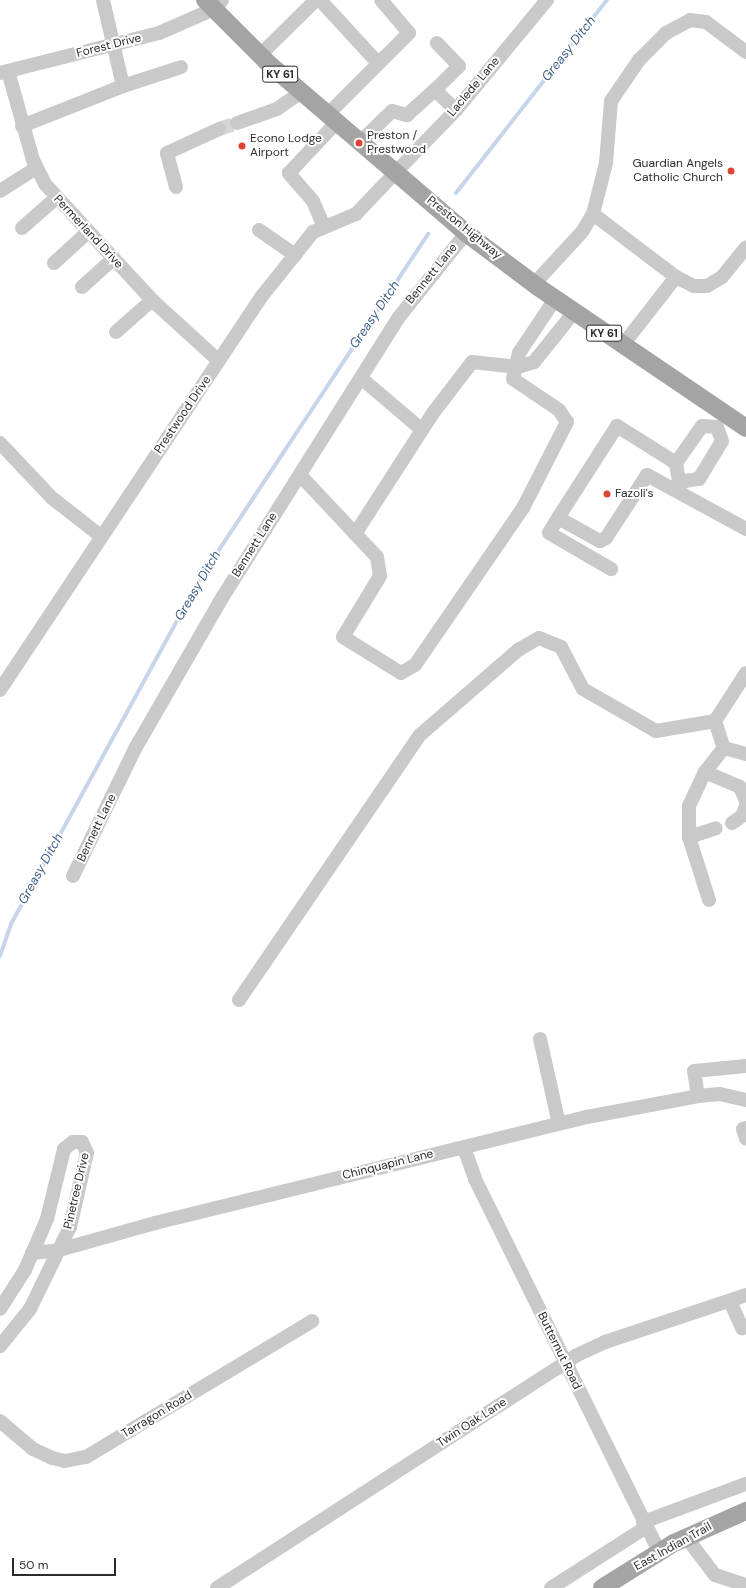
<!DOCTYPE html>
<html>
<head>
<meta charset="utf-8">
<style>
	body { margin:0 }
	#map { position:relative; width:746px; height:1588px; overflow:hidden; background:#fff; font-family:"DM Sans",sans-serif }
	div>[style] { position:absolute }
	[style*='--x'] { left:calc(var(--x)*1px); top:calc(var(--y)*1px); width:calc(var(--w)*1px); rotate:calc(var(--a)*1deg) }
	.stream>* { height:4px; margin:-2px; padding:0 2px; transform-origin:2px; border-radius:2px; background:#c6d5e9 }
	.minor-tunnel>* { height:14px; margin-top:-7px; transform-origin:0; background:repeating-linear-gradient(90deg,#d5d5d5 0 14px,transparent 0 21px) }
	.minor>* { height:14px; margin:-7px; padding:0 7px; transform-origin:7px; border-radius:7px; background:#c9c9c9 }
	.major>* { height:18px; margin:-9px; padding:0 9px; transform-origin:9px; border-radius:9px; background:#a4a4a4 }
	.dots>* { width:11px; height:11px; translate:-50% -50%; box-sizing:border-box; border:2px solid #fff; border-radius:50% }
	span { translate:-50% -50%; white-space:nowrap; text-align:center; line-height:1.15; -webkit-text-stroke:4px #fff; paint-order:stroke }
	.shield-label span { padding:1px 3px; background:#fff; border:1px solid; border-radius:3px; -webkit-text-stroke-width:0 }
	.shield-label { font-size:11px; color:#2c2c2c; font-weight:700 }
	.street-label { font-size:12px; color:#2c2c2c }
	.poi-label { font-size:12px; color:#2c2c2c }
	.left { translate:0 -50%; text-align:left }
	.right { translate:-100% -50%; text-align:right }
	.water-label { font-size:13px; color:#3e6089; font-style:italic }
	.scale { position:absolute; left:12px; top:1558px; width:104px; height:18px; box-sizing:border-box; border:2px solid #2c2c2c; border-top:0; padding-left:5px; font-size:12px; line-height:14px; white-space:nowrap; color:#2c2c2c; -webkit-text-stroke:3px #fff; paint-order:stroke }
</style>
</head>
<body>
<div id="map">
	<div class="stream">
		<i style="--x:456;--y:193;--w:245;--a:-52"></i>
		<i style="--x:0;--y:956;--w:34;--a:-71"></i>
		<i style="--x:11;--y:924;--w:399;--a:-61.3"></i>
		<i style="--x:203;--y:574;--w:408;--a:-56.5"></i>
	</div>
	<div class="minor-tunnel">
		<i style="--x:219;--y:129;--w:19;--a:-18"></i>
	</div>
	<div class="minor">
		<i style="--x:320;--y:0;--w:86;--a:47.4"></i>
		<i style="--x:260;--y:55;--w:78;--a:-44.5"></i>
		<i style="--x:8;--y:71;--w:92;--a:74.3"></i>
		<i style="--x:33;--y:160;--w:27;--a:63"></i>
		<i style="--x:45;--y:184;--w:159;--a:47.3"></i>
		<i style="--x:153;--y:301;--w:89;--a:42.3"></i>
		<i style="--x:0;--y:73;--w:164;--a:-14.1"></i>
		<i style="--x:159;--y:33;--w:60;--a:-23.6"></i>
		<i style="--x:214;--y:9;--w:12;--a:-48"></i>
		<i style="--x:123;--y:86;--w:61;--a:-18.1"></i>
		<i style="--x:435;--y:90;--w:34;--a:-45"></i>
		<i style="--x:459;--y:66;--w:32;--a:-134"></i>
		<i style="--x:327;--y:115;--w:116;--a:-45"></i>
		<i style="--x:409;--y:33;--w:43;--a:-130.3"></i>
		<i style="--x:237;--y:123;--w:42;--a:-19.3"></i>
		<i style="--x:277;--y:109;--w:29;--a:-35"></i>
		<i style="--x:22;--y:126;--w:109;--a:-21.6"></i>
		<i style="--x:123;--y:86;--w:88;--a:-103.1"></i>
		<i style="--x:359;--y:143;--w:46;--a:-44.1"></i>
		<i style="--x:392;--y:111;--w:16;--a:15"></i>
		<i style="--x:407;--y:115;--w:38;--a:-42"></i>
		<i style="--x:435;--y:90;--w:29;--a:44"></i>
		<i style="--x:176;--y:187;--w:35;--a:-105"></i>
		<i style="--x:167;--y:153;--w:57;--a:-24.8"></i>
		<i style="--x:0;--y:191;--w:43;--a:-32.6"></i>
		<i style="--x:593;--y:214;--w:104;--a:37.2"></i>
		<i style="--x:324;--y:227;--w:28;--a:-113"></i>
		<i style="--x:313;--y:201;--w:37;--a:-131"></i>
		<i style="--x:289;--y:173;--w:69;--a:-46.8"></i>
		<i style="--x:22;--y:228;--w:45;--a:-41.4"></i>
		<i style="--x:259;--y:230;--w:44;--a:34.8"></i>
		<i style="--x:54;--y:263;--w:46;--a:-42.4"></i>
		<i style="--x:534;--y:284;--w:71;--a:-47.3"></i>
		<i style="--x:582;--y:232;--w:21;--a:-59"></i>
		<i style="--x:593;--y:214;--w:53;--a:-75.7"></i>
		<i style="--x:606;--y:163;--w:62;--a:-85.4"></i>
		<i style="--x:611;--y:101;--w:50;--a:-55.7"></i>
		<i style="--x:639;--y:60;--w:38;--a:-45"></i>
		<i style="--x:666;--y:33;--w:27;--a:-28"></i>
		<i style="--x:690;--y:20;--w:16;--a:7"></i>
		<i style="--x:706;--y:22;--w:50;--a:36.9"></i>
		<i style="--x:82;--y:287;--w:42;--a:-42.1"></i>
		<i style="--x:116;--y:332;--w:48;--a:-41.6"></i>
		<i style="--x:622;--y:346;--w:88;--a:-52"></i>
		<i style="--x:676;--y:277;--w:20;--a:27"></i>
		<i style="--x:694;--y:286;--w:13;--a:0"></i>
		<i style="--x:707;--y:286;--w:17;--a:-31"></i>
		<i style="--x:722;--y:277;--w:38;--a:-51"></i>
		<i style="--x:361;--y:378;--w:80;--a:40.4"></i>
		<i style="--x:0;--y:443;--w:76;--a:46.6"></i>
		<i style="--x:52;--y:498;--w:63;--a:38"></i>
		<i style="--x:676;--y:463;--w:70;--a:-147.9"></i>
		<i style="--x:617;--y:426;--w:109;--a:122.7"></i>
		<i style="--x:558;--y:518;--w:48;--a:28.7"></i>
		<i style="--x:600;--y:541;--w:7;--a:-27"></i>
		<i style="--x:606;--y:538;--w:75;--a:-56.9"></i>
		<i style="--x:647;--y:475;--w:113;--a:28.6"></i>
		<i style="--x:300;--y:475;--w:112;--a:46.8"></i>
		<i style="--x:377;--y:557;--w:19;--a:81"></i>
		<i style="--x:380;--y:576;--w:71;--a:121.2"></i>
		<i style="--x:343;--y:637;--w:68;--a:31.8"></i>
		<i style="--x:401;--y:673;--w:16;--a:-30"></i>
		<i style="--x:415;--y:665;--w:191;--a:-55.5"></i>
		<i style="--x:523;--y:508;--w:97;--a:-62.9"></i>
		<i style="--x:567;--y:422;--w:14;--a:-124"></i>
		<i style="--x:559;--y:410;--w:55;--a:-146"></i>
		<i style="--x:513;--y:379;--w:27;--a:-77"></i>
		<i style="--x:519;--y:353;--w:65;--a:-56.3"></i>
		<i style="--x:679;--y:482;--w:20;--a:-9"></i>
		<i style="--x:699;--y:479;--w:44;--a:-58.8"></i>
		<i style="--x:722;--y:441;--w:15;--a:-110"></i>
		<i style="--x:675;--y:489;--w:8;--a:-60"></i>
		<i style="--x:679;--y:482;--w:19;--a:-99"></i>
		<i style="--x:676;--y:463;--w:45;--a:-54.9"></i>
		<i style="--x:702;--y:426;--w:15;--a:4"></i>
		<i style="--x:558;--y:518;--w:17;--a:121"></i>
		<i style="--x:549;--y:533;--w:72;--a:30.1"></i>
		<i style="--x:355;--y:534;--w:144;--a:-57.2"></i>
		<i style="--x:433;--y:413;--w:64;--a:-52.6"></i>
		<i style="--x:472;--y:362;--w:46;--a:6.2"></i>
		<i style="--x:518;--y:367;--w:17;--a:-17"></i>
		<i style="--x:534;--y:362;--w:64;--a:-51.3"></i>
		<i style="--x:0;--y:690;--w:473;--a:-56.4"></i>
		<i style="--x:262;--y:296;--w:82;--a:-51.4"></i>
		<i style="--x:313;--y:232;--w:47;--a:-22.7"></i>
		<i style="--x:356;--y:214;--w:59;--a:-46.4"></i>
		<i style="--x:397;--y:171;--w:85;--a:-46"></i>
		<i style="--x:456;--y:110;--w:143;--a:-50.4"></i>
		<i style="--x:715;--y:721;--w:57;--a:-57.1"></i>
		<i style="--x:705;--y:772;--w:38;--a:23"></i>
		<i style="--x:740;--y:787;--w:15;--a:67"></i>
		<i style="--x:732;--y:823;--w:12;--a:-35"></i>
		<i style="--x:742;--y:816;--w:11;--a:-68"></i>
		<i style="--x:689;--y:837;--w:28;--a:-18"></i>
		<i style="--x:73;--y:876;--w:144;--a:-64"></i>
		<i style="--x:136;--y:747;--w:172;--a:-60"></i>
		<i style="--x:222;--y:598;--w:332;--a:-57.8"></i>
		<i style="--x:399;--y:317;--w:107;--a:-51.4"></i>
		<i style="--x:709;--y:900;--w:66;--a:-107.6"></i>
		<i style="--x:689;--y:837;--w:31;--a:-90"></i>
		<i style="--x:689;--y:806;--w:38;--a:-65"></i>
		<i style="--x:705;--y:772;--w:31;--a:-52"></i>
		<i style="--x:239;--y:1000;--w:321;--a:-55.7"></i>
		<i style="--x:420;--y:735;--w:130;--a:-40.9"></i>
		<i style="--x:518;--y:650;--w:24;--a:-30"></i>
		<i style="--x:539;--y:638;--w:24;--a:22"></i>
		<i style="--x:561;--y:647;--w:47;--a:62.4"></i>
		<i style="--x:583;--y:689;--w:84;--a:29.9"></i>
		<i style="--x:656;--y:731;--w:60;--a:-9.6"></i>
		<i style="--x:715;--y:721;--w:28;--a:72"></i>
		<i style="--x:724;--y:748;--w:23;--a:15"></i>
		<i style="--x:540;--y:1039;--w:87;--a:77.4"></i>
		<i style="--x:698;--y:1096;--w:25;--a:-99"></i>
		<i style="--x:694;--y:1071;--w:52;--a:-5.5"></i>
		<i style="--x:746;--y:1128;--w:3;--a:162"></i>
		<i style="--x:743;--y:1129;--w:10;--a:73"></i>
		<i style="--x:464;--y:1148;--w:33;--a:70"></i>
		<i style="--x:475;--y:1179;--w:416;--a:63.7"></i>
		<i style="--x:32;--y:1253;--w:27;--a:-6"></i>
		<i style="--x:59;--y:1250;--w:100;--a:-15.7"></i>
		<i style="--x:155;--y:1223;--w:445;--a:-13.8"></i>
		<i style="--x:587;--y:1117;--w:113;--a:-10.7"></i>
		<i style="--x:698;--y:1096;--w:22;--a:-5"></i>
		<i style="--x:720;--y:1094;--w:27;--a:13"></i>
		<i style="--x:730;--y:1301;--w:30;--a:66"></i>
		<i style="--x:742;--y:1328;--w:4;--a:-14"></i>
		<i style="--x:0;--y:1309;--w:46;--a:-57.3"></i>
		<i style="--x:25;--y:1270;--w:56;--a:-66.7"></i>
		<i style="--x:47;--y:1219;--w:72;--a:-76.3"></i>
		<i style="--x:64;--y:1149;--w:11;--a:-38"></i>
		<i style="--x:73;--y:1142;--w:9;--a:0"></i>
		<i style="--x:82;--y:1142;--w:12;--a:66"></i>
		<i style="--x:87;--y:1153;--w:76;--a:102.9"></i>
		<i style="--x:70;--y:1227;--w:91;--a:116"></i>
		<i style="--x:30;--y:1309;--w:48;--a:129"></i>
		<i style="--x:0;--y:1421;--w:43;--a:40.3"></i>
		<i style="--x:33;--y:1449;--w:21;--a:25"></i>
		<i style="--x:52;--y:1458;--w:13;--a:13"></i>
		<i style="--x:65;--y:1461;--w:21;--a:-11"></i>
		<i style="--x:86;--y:1457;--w:264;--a:-31"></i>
		<i style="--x:643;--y:1522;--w:110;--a:-20.3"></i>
		<i style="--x:686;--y:1537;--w:48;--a:52.7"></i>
		<i style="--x:715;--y:1575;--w:33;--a:18"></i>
		<i style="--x:217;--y:1588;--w:427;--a:-32.9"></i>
		<i style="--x:575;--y:1356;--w:33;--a:-25"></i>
		<i style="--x:605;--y:1342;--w:149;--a:-18.4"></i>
		<i style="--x:551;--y:1588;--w:112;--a:-32.6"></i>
	</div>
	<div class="major">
		<i style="--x:205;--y:0;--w:91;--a:45"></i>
		<i style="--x:269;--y:64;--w:260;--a:40.6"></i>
		<i style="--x:466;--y:233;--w:90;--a:36.9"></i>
		<i style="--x:538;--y:287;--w:251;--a:34.1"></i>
		<i style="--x:602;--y:1588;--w:85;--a:-32"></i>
		<i style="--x:674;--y:1543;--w:79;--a:-24"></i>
	</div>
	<div class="dots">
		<i style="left:359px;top:143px;background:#dd4434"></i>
		<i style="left:242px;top:146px;background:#dd4434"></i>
		<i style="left:731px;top:171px;background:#dd4434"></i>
		<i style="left:607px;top:494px;background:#dd4434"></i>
	</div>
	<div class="shield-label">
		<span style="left:280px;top:74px">KY 61</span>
		<span style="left:604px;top:333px">KY 61</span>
	</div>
	<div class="street-label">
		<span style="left:109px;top:46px;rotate:-14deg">Forest Drive</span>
		<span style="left:474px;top:87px;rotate:-50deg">Laclede Lane</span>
		<span style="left:464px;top:228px;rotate:39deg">Preston Highway</span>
		<span style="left:88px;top:232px;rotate:47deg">Permerland Drive</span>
		<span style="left:432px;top:274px;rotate:-51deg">Bennett Lane</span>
		<span style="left:183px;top:415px;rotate:-56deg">Prestwood Drive</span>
		<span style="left:255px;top:545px;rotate:-58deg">Bennett Lane</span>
		<span style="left:97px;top:828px;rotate:-64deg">Bennett Lane</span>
		<span style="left:388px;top:1165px;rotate:-14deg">Chinquapin Lane</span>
		<span style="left:77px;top:1191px;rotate:-77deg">Pinetree Drive</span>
		<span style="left:559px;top:1351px;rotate:64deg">Butternut Road</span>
		<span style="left:157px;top:1415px;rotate:-31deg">Tarragon Road</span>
		<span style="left:472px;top:1423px;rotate:-33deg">Twin Oak Lane</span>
		<span style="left:673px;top:1547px;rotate:-29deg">East Indian Trail</span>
	</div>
	<div class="poi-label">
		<span class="left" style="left:367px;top:143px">Preston /<br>Prestwood</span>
		<span class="left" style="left:250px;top:146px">Econo Lodge<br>Airport</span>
		<span class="right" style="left:723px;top:171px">Guardian Angels<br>Catholic Church</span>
		<span class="left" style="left:615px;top:494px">Fazoli's</span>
	</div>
	<div class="water-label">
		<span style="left:569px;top:49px;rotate:-52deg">Greasy Ditch</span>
		<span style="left:375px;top:315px;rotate:-56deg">Greasy Ditch</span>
		<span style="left:198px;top:586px;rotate:-60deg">Greasy Ditch</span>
		<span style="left:41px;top:869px;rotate:-61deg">Greasy Ditch</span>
	</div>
	<div class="scale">50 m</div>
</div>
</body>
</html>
